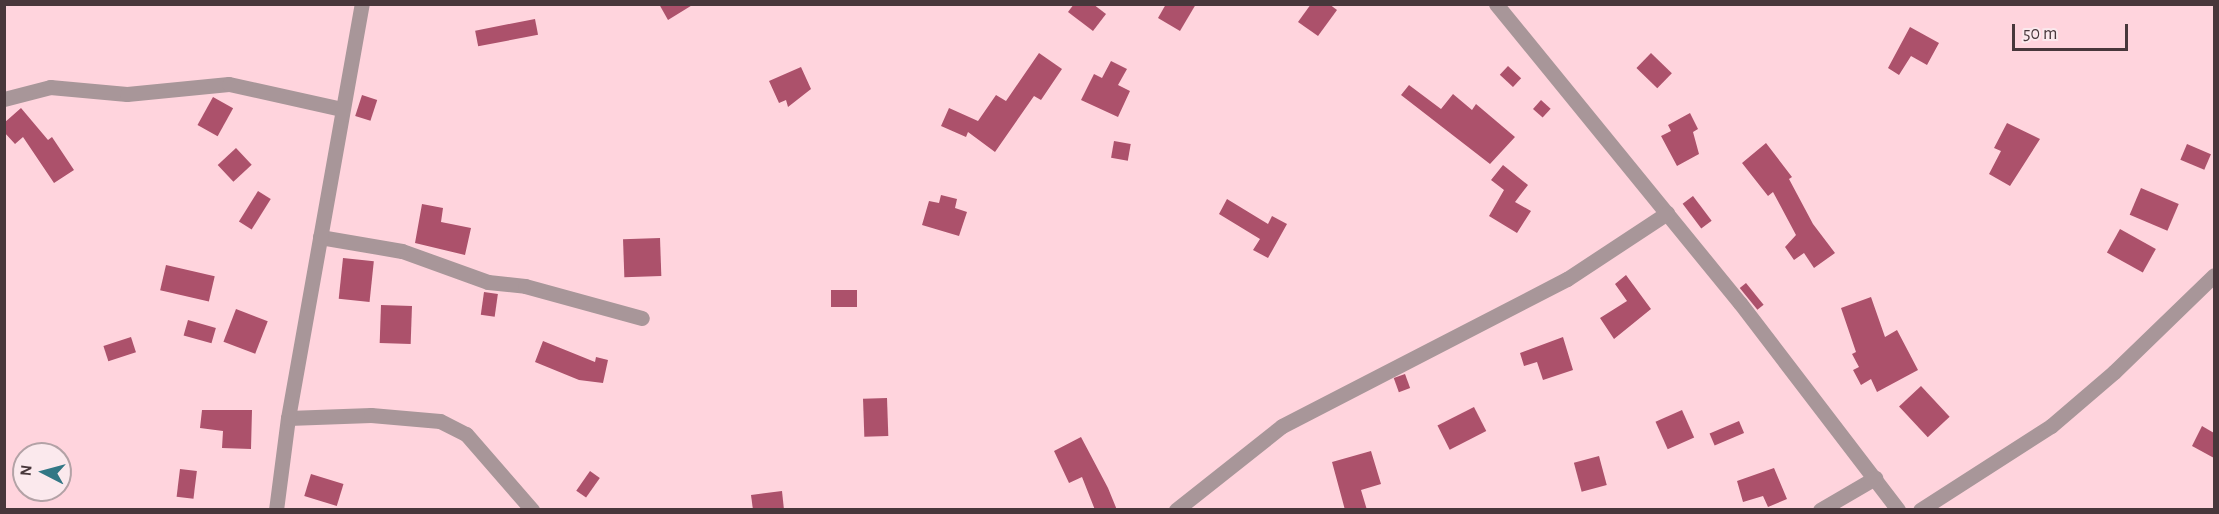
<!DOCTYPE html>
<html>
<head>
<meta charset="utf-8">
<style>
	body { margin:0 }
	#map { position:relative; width:2219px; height:514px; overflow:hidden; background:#ffd4dd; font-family:"Alegreya Sans",sans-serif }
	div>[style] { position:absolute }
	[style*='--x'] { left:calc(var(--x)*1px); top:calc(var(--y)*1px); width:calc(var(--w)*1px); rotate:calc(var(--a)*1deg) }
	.building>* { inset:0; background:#ac516b; transform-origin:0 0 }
	.minor>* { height:15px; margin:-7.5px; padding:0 7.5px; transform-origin:7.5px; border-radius:7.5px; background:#a89699 }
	span { translate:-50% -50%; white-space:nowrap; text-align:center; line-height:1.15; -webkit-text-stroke:6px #fbe9ed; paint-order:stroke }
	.frame { position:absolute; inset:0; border:6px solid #48373b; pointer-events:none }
	.north { position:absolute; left:12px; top:442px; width:60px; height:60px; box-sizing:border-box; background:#fbe9ed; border:2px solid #b3a2a6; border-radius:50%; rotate:276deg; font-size:16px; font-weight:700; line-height:24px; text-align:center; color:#48373b }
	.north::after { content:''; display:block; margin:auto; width:21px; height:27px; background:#327785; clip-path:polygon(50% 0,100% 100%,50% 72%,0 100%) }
	.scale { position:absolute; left:2012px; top:24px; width:116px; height:27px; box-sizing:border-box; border:3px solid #48373b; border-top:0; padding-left:8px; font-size:18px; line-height:21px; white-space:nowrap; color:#48373b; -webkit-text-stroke:4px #fbe9ed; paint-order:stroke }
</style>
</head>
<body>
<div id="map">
	<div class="building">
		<i style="clip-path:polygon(659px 4px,694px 4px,668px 20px)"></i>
		<i style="clip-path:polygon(1074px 4px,1093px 4px,1106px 14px,1093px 31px,1068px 12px)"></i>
		<i style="clip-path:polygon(1166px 4px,1196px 4px,1180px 31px,1158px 18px)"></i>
		<i style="clip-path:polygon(1311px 4px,1329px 4px,1337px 10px,1318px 36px,1298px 22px)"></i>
		<i style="left:535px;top:19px;width:16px;height:61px;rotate:79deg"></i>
		<i style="clip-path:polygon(1910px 27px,1939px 43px,1927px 65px,1911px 56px,1899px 75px,1888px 68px)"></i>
		<i style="clip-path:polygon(1039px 53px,1062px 69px,1041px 100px,1034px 96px,995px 152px,968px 132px,966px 137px,941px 126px,949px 108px,978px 121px,996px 95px,1006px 101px)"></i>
		<i style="left:1651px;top:53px;width:29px;height:21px;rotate:44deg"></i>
		<i style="clip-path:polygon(1111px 61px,1127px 69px,1118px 85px,1130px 91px,1118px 117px,1081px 100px,1094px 74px,1102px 78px)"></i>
		<i style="left:1508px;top:66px;width:18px;height:12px;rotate:43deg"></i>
		<i style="clip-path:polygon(801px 67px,811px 89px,788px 107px,786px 100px,779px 103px,769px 81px)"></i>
		<i style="clip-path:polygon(1409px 85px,1441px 109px,1453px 94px,1472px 110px,1476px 104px,1515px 137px,1490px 164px,1401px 95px)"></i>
		<i style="left:362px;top:95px;width:16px;height:22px;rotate:18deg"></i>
		<i style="left:213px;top:97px;width:23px;height:32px;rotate:29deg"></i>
		<i style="left:1541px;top:100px;width:13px;height:12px;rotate:42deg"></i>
		<i style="clip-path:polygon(21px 108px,48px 140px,52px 137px,74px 170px,54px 183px,23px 137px,15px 144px,4px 132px,4px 123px)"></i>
		<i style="clip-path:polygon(1690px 113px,1698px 129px,1693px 132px,1699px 154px,1677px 166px,1661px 136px,1671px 131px,1668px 125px)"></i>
		<i style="clip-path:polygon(2007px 123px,2040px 139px,2010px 186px,1989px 174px,2001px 151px,1994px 148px)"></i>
		<i style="left:1114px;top:141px;width:17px;height:17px;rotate:10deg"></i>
		<i style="clip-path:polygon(1766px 143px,1792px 177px,1789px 179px,1813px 224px,1835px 253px,1814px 268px,1804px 253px,1794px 260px,1785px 247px,1796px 235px,1773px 192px,1768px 196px,1742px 163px)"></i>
		<i style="left:2187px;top:144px;width:26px;height:17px;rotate:23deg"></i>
		<i style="left:236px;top:148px;width:23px;height:25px;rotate:47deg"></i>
		<i style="clip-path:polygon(1503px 165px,1528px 185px,1515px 202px,1531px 211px,1517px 233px,1489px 216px,1504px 190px,1491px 180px)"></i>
		<i style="left:2141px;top:188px;width:41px;height:29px;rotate:23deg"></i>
		<i style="left:258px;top:191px;width:15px;height:36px;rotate:32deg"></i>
		<i style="clip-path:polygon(941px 195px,957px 199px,955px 208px,967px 212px,959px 236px,922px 225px,929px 201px,939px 203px)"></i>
		<i style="left:1693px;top:196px;width:31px;height:13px;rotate:53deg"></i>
		<i style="clip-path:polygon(1227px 199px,1268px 224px,1272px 216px,1287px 224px,1268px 258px,1253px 250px,1260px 239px,1219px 214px)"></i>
		<i style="clip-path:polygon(422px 204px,443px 208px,441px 222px,471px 228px,465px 255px,415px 243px)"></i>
		<i style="left:2120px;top:229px;width:41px;height:27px;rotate:29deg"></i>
		<i style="left:660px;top:238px;width:38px;height:37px;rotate:88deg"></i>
		<i style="left:343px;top:258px;width:31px;height:41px;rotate:6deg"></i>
		<i style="left:166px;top:265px;width:50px;height:26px;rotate:13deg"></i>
		<i style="clip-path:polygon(1626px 275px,1651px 309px,1614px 339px,1600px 318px,1627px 301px,1615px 284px)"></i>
		<i style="left:1746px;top:283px;width:28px;height:8px;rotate:51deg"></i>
		<i style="left:857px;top:290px;width:17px;height:26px;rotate:90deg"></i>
		<i style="left:484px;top:292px;width:14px;height:23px;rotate:8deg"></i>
		<i style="clip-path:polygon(1871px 297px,1885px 337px,1897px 330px,1918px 370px,1877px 392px,1871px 379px,1861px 385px,1853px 370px,1859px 367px,1852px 354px,1856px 352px,1841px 308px)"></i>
		<i style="left:381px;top:305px;width:31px;height:38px;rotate:2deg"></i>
		<i style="left:236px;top:309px;width:34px;height:35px;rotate:21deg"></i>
		<i style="left:188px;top:320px;width:29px;height:16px;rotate:16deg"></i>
		<i style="left:131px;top:337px;width:16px;height:29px;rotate:72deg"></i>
		<i style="clip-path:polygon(1563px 337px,1573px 370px,1543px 380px,1537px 362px,1524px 366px,1520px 353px)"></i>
		<i style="clip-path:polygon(543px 341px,595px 362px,596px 357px,608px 360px,603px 383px,579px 380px,535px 362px)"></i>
		<i style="left:1405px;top:374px;width:15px;height:12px;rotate:70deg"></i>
		<i style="left:1921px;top:386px;width:42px;height:30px;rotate:47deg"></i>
		<i style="left:887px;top:398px;width:38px;height:24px;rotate:88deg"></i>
		<i style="left:1474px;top:407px;width:27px;height:41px;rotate:63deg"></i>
		<i style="clip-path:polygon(202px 410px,252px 410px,251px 449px,222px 448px,223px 431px,200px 428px)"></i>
		<i style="left:1682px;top:410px;width:30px;height:29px;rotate:66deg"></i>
		<i style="left:1739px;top:421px;width:13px;height:32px;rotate:67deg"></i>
		<i style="clip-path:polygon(2202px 426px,2214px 433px,2214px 458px,2192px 446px)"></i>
		<i style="clip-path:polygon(1081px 437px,1108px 488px,1117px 510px,1095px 510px,1082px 477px,1069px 483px,1054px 451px)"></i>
		<i style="clip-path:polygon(1371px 451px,1381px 484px,1361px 490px,1367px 510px,1345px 510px,1332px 462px)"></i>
		<i style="left:1599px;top:456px;width:30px;height:26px;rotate:75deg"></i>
		<i style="clip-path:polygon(1774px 468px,1787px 499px,1768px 507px,1763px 496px,1743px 502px,1737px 481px)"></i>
		<i style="left:180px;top:469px;width:17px;height:28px;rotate:7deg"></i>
		<i style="left:590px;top:471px;width:12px;height:24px;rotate:35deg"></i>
		<i style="left:311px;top:474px;width:34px;height:23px;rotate:17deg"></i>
		<i style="clip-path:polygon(782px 491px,784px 510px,753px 510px,751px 495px)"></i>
	</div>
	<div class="minor">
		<i style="--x:1496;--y:4;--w:386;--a:50.8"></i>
		<i style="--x:1740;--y:303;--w:260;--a:52.6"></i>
		<i style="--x:4;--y:99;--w:48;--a:-14.6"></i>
		<i style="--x:50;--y:87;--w:77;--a:5.2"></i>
		<i style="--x:127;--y:94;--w:102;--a:-5.6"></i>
		<i style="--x:229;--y:84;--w:116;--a:12.5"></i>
		<i style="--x:320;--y:237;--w:83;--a:9.7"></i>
		<i style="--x:402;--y:251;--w:91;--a:19.8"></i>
		<i style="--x:488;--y:282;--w:37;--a:6"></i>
		<i style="--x:525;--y:286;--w:121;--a:15.3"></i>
		<i style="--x:288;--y:418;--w:83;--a:-2.1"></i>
		<i style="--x:371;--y:415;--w:69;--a:5"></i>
		<i style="--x:440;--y:421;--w:29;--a:27"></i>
		<i style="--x:466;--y:434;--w:101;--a:49"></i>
		<i style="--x:276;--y:510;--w:93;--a:-82.6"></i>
		<i style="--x:288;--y:418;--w:421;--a:-79.9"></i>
		<i style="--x:1176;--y:510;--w:135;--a:-38.4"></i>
		<i style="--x:1282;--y:426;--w:321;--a:-27.3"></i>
		<i style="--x:1567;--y:279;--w:120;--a:-33.4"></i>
		<i style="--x:1820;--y:510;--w:64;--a:-30.2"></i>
		<i style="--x:1920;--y:510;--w:156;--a:-32.7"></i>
		<i style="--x:2051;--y:426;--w:83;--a:-40.6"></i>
		<i style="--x:2114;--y:372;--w:139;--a:-44.1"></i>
	</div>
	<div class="frame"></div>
	<div class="north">N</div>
	<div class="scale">50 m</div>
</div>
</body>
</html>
